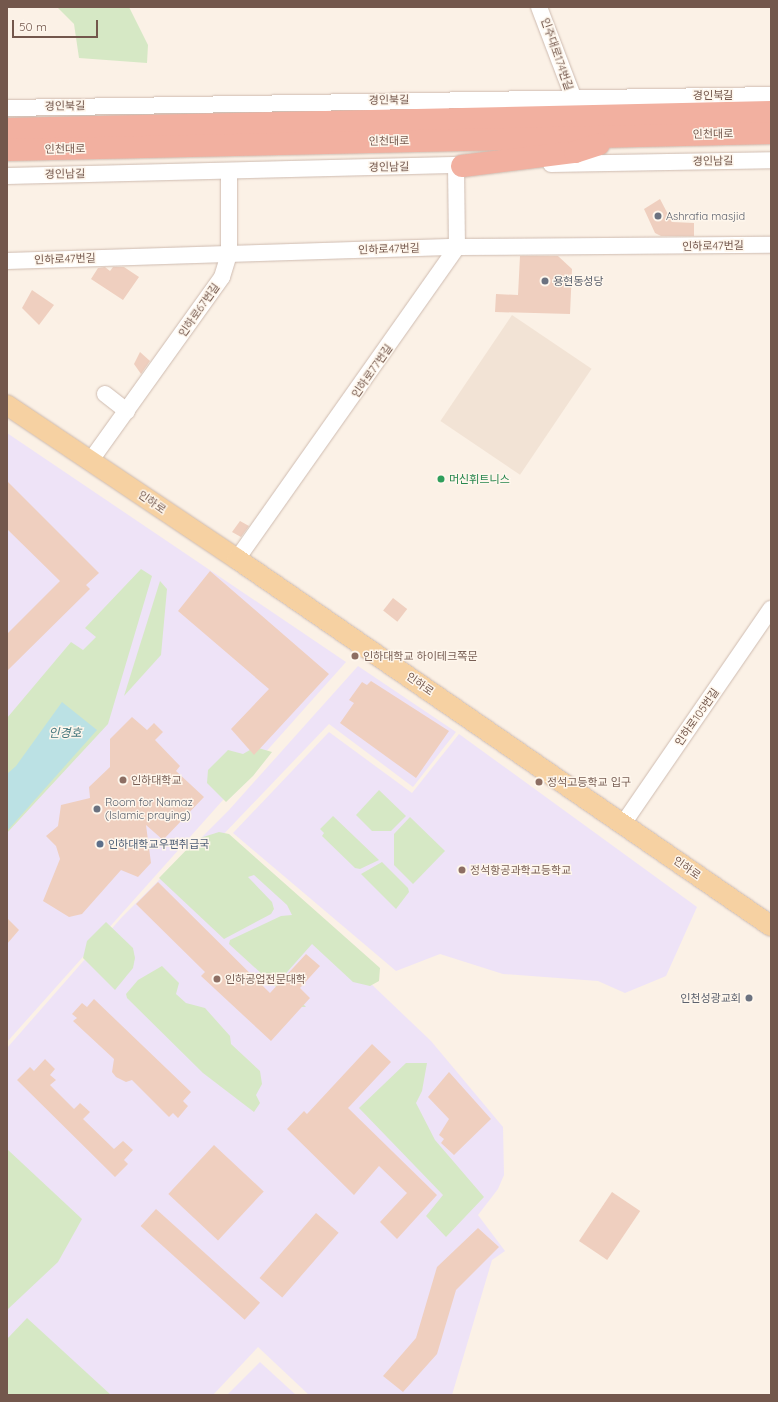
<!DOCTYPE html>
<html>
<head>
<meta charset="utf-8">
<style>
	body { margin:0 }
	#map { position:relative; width:778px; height:1402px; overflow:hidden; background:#fbf1e6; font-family:Quicksand,"Noto Sans KR",sans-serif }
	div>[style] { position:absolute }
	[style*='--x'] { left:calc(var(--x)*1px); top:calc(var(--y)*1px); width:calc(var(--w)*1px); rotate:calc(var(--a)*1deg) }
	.residential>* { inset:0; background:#f2e3d5; transform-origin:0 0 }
	.education>* { inset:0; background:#eee3f7 }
	.green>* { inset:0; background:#d6e8c5 }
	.water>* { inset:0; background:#bbe1e4 }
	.building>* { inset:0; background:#efcfbf; transform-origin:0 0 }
	.roads { filter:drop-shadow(0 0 1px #cebbb0) drop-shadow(0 0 1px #cebbb0) }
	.minor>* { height:16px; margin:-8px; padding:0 8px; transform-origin:8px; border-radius:8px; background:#fff }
	.major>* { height:20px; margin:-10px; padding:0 10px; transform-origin:10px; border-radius:10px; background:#f6d1a2 }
	.highway>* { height:22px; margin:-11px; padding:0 11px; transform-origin:11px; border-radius:11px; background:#f2b0a0 }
	.dots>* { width:11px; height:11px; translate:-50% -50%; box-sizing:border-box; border:2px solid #fef6ec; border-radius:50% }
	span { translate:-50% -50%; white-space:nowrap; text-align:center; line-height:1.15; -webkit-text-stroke:3px #fef6ec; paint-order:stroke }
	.street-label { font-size:11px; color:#73574c }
	.worship-label { font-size:11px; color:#5b616d }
	.left { translate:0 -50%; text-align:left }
	.right { translate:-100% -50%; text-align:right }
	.leisure-label { font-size:11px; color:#27864d }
	.education-label { font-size:11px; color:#785e54 }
	.service-label { font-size:11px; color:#4e5e75 }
	.water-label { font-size:12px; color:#44787e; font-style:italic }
	.frame { position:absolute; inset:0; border:8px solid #73574c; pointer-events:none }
	.scale { position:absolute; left:12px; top:20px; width:86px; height:18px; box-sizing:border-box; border:2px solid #73574c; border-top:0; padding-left:5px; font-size:12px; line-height:14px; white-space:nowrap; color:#73574c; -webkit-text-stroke:3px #fef6ec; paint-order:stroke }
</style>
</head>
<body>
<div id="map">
	<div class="residential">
		<i style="left:512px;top:315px;width:96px;height:128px;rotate:34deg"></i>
	</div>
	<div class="education">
		<i style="clip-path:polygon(7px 433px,346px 662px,7px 1042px)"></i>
		<i style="clip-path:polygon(358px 666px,456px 732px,413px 787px,329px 724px,219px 839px,431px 1041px,503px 1127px,504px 1175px,498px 1189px,478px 1215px,505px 1251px,492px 1260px,452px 1395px,309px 1395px,258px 1347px,213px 1395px,7px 1395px,7px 1048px,122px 917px,229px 810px)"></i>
		<i style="clip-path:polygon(329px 732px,412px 793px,459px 734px,697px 907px,666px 976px,625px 993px,598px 981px,503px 974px,440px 954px,396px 971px,233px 833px)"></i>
		<i style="clip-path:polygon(260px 1362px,296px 1395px,227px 1395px)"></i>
	</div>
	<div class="green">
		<i style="clip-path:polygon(57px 7px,129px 7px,148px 45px,147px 63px,79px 58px,74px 24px)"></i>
		<i style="clip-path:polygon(141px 569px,152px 576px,108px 724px,7px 833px,7px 718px,71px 642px,83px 650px,96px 637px,85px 628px)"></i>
		<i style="clip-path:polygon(160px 581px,167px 589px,161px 655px,124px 696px)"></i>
		<i style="clip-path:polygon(255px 747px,272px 752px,253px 776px,226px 802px,207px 783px,208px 770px,228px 750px,243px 754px)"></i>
		<i style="clip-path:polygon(379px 790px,406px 816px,391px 831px,372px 831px,356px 815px)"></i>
		<i style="clip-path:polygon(333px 816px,379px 860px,360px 869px,355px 868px,322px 836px,324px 833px,320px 829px)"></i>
		<i style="clip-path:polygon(410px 817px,445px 851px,413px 884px,394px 865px,394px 834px)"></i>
		<i style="clip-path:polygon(219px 832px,229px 834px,380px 968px,379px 981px,370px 986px,353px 982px,312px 944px,280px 980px,306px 1007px,298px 1007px,229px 944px,230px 940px,281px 916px,292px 915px,287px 905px,254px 875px,248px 877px,272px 902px,274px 909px,271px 914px,224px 939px,159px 878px,197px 839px)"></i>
		<i style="clip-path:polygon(382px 862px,408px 888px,409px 892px,396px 909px,361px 874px)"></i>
		<i style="clip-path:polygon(106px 922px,133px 948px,135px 958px,133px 968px,115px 990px,83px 958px,87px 941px)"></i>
		<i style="clip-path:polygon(162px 966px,179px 983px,176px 994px,186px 1003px,205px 1008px,230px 1036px,231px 1044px,260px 1071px,262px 1084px,256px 1095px,260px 1103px,254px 1112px,203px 1073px,127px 998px,126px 994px,138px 980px)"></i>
		<i style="clip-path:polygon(406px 1063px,427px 1063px,422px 1091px,416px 1103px,435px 1140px,484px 1197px,446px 1237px,426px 1216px,443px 1195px,359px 1108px)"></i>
		<i style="clip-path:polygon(7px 1149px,82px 1219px,58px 1262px,7px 1310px)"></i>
		<i style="clip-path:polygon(27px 1318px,111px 1395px,7px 1395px,7px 1339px)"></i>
	</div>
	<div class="water">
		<i style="clip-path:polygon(62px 702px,97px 730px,7px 831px,7px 774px,16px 766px)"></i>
	</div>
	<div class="building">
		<i style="clip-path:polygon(660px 199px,672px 222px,694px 223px,694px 236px,661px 236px,655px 233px,644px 209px)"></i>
		<i style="clip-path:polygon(520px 256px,558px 256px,572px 269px,570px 314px,495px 312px,496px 294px,518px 295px)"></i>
		<i style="clip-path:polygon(105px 267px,110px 271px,113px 267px,124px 267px,139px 277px,123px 300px,91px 279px,98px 268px)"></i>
		<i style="clip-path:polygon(32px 290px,54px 305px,39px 325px,22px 308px)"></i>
		<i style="clip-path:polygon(140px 352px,150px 361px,141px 374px,134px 364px)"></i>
		<i style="clip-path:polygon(7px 481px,99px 573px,86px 585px,90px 589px,7px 671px,7px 634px,60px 581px,7px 529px)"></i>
		<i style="clip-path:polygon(240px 521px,249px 526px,241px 537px,232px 532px)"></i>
		<i style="clip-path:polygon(210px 571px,329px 674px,254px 755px,231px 729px,269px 689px,178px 611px)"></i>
		<i style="left:393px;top:598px;width:18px;height:16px;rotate:38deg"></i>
		<i style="clip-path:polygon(371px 681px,449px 731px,416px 778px,340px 723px,354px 703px,349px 700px,362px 682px,367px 685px)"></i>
		<i style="clip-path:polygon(132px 717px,147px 730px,154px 723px,163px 732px,155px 740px,180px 766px,176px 771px,204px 797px,163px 840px,146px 825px,151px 863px,138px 877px,121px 870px,82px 914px,69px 917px,43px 901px,60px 859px,56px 846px,46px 836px,58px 826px,61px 805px,90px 798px,89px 787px,110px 767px,110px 739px)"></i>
		<i style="clip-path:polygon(158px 882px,270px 993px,306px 954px,320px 966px,300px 988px,310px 998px,271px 1041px,201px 976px,205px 972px,136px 904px)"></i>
		<i style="clip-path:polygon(7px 918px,19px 930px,7px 944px)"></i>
		<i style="clip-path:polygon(94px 999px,191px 1092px,183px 1101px,188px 1106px,178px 1118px,173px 1113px,169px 1117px,132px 1080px,126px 1082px,116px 1077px,112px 1072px,114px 1059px,73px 1021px,77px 1018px,72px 1014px,82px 1003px,87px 1007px)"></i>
		<i style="clip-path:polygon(372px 1044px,391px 1062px,348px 1108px,437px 1195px,397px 1239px,380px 1222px,407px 1193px,379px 1166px,354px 1195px,287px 1129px,304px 1111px,307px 1114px)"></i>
		<i style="clip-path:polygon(45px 1059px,55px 1069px,50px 1075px,56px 1080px,50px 1085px,74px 1109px,80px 1103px,90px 1112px,83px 1119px,114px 1149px,123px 1141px,133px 1150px,124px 1160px,128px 1164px,115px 1177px,17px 1080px,30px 1067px,34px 1071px)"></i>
		<i style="clip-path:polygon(449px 1072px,491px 1119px,454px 1155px,441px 1143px,444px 1139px,439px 1135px,449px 1119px,428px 1097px)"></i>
		<i style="left:214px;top:1145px;width:68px;height:67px;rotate:43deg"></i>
		<i style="left:612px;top:1192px;width:34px;height:59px;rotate:34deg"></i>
		<i style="left:156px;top:1209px;width:140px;height:23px;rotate:42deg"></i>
		<i style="left:316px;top:1213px;width:30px;height:86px;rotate:41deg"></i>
		<i style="clip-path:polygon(478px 1228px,499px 1247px,456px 1290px,437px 1354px,403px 1392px,383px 1376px,416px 1338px,437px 1267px)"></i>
	</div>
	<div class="roads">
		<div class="minor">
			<i style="--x:539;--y:7;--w:102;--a:69.2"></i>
			<i style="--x:7;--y:108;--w:764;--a:-0.97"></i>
			<i style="--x:551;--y:164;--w:220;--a:-1"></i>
			<i style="--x:7;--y:176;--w:466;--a:-1.4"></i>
			<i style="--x:7;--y:261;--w:450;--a:-1.8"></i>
			<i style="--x:457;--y:247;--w:314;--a:-0.4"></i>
			<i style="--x:105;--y:394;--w:28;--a:38"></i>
			<i style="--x:91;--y:460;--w:225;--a:-54.4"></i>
			<i style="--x:222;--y:277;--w:24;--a:-73"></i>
			<i style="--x:229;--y:254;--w:83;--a:-90"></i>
			<i style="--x:237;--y:559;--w:382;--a:-54.8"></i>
			<i style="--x:457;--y:247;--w:81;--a:-90.7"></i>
			<i style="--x:623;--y:824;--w:261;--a:-55.5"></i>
		</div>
		<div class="major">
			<i style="--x:7;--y:405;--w:277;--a:33.8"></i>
			<i style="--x:237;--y:559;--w:648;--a:34.5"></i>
		</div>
		<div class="highway">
			<i style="--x:7;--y:129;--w:764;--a:-1.27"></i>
			<i style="--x:7;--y:150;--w:764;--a:-1.27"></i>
			<i style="--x:462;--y:166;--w:114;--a:-7.1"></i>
			<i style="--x:575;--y:152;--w:25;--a:-18"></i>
		</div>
	</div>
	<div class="dots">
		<i style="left:658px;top:216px;background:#6b7280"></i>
		<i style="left:545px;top:281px;background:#6b7280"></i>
		<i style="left:441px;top:479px;background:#2e9e5b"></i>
		<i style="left:355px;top:656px;background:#8d6e63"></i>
		<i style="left:123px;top:780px;background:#8d6e63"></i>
		<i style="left:539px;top:782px;background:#8d6e63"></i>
		<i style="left:97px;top:809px;background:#6b7280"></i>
		<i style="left:100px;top:844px;background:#5c6f8a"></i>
		<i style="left:462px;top:870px;background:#8d6e63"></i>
		<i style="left:217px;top:979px;background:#8d6e63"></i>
		<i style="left:749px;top:998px;background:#6b7280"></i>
	</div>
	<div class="street-label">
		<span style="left:557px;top:54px;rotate:71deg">인주대로174번길</span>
		<span style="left:713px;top:95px">경인북길</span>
		<span style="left:389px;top:100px;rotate:-1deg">경인북길</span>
		<span style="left:65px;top:106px;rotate:-1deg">경인북길</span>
		<span style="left:713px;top:134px;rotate:-1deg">인천대로</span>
		<span style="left:389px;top:141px;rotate:-1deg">인천대로</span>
		<span style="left:65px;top:149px;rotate:-1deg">인천대로</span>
		<span style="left:713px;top:161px;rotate:-1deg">경인남길</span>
		<span style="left:389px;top:167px;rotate:-1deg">경인남길</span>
		<span style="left:65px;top:174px;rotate:-1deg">경인남길</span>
		<span style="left:713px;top:246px;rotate:-1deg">인하로47번길</span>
		<span style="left:389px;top:249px;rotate:-2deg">인하로47번길</span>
		<span style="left:65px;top:259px;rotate:-2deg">인하로47번길</span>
		<span style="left:199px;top:310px;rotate:-55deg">인하로67번길</span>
		<span style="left:372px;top:371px;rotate:-55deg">인하로77번길</span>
		<span style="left:152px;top:502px;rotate:35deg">인하로</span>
		<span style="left:420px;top:684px;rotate:35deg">인하로</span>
		<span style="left:697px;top:717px;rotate:-55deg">인하로105번길</span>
		<span style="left:687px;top:868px;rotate:35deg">인하로</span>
	</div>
	<div class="worship-label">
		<span class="left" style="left:666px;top:216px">Ashrafia masjid</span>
		<span class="left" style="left:553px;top:281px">용현동성당</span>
		<span class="left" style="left:105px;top:809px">Room for Namaz<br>(Islamic praying)</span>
		<span class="right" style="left:741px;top:998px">인천성광교회</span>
	</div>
	<div class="leisure-label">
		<span class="left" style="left:449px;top:479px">머신휘트니스</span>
	</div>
	<div class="education-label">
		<span class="left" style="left:363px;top:656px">인하대학교 하이테크쪽문</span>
		<span class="left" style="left:131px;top:780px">인하대학교</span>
		<span class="left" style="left:547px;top:782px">정석고등학교 입구</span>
		<span class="left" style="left:470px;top:870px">정석항공과학고등학교</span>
		<span class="left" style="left:225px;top:979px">인하공업전문대학</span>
	</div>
	<div class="service-label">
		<span class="left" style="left:108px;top:844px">인하대학교우편취급국</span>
	</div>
	<div class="water-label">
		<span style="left:65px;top:733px">인경호</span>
	</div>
	<div class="frame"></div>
	<div class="scale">50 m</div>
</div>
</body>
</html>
